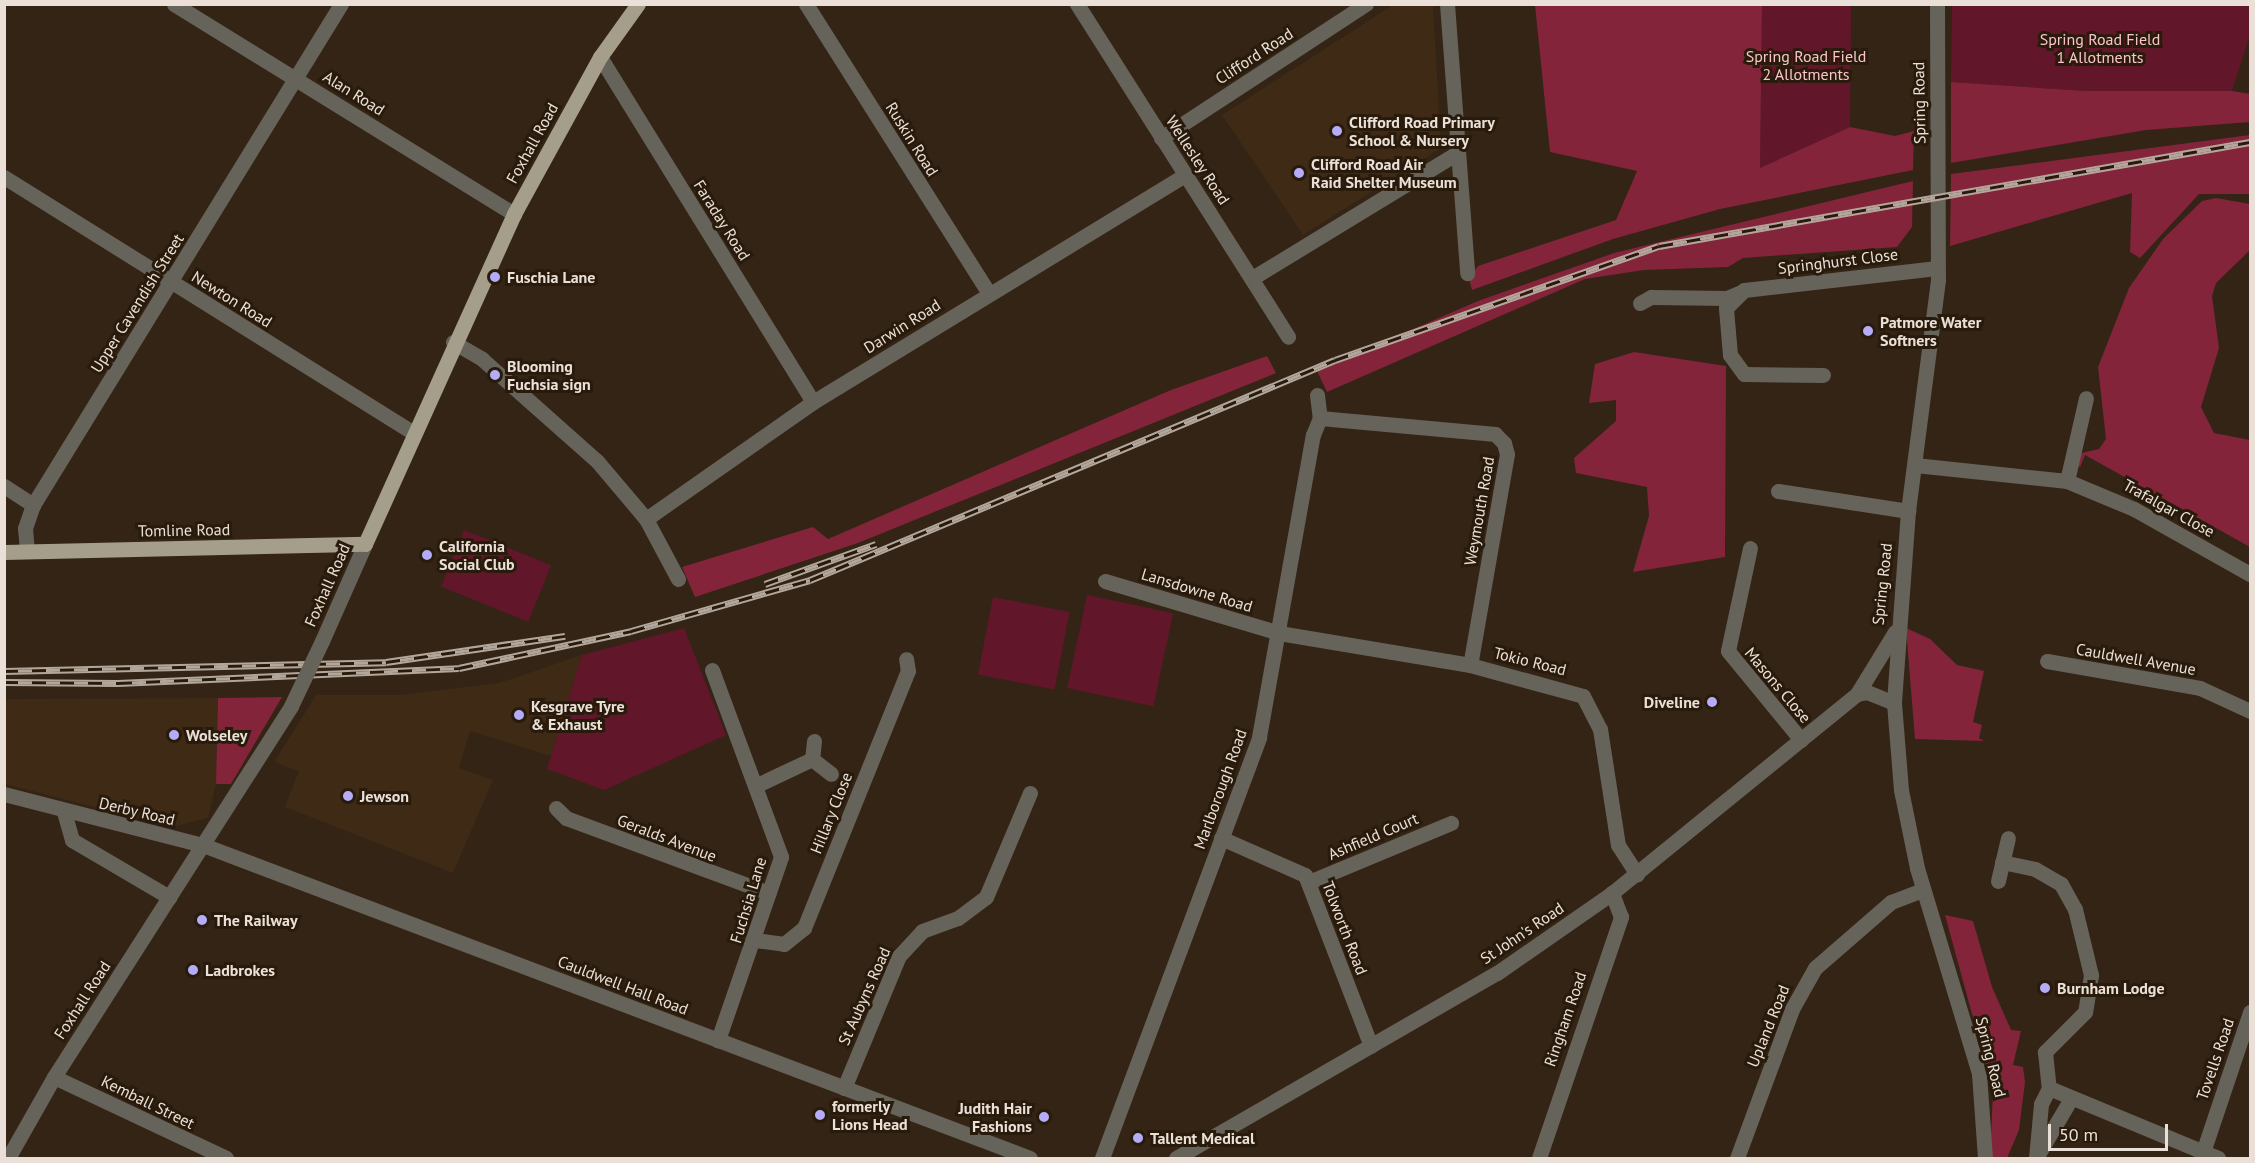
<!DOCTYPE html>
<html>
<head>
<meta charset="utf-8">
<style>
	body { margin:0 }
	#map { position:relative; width:2255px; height:1163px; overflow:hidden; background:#332415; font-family:"PT Sans",sans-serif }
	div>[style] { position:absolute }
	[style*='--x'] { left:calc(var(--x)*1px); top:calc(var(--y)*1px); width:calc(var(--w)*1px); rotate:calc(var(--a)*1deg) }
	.built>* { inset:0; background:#3e2a15 }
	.green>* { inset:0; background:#611729; transform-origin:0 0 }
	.forest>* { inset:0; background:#83243b }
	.minor>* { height:15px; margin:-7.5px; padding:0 7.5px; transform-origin:7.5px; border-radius:7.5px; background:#66635a }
	.major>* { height:15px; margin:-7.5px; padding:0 7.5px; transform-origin:7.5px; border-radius:7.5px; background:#a59e8b }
	.rail>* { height:7px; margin-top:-3.5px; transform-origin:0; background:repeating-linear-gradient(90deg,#291b0c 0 14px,#b3a79c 0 28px); box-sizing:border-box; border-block:2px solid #b3a79c }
	.minor-bridge>* { height:15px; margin:-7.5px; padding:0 7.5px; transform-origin:7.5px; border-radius:7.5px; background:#66635a }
	.dots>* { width:16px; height:16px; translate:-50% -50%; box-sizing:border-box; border:3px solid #291b0c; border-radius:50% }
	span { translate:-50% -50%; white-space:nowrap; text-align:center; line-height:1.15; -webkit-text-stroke:6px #291b0c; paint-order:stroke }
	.park-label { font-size:16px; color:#fbc3ca }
	.street-label { font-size:16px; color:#ebe0d7 }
	.poi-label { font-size:16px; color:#ebe0d7; font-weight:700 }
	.left { translate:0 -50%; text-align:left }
	.right { translate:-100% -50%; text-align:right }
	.frame { position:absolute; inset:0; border:6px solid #ebe0d7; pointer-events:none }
	.scale { position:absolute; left:2048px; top:1124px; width:120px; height:27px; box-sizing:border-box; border:3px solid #ebe0d7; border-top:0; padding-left:8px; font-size:18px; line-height:21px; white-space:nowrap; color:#ebe0d7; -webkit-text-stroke:4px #291b0c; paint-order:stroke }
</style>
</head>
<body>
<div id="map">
	<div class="built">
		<i style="clip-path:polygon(1393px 5px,1433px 5px,1441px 148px,1303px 235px,1222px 115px)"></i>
		<i style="clip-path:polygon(582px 655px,551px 756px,470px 731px,459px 768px,493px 780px,453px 873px,285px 807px,299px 771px,274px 762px,316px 695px,399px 695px,499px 683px)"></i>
		<i style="clip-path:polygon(218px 698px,216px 784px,208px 818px,172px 827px,5px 784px,5px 699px)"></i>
	</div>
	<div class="green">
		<i style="clip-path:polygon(1762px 5px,1851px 5px,1850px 127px,1760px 168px)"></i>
		<i style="clip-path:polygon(1952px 5px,2250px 5px,2250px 35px,2232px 91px,2086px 91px,1951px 82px)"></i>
		<i style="left:464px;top:530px;width:94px;height:61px;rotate:22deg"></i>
		<i style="left:1087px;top:595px;width:88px;height:95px;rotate:12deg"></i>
		<i style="left:993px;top:597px;width:78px;height:79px;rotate:11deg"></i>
		<i style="clip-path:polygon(684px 628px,726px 735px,604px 790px,547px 769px,582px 655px)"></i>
	</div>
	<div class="forest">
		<i style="clip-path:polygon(1535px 5px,1762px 5px,1760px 168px,1850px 127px,1895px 136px,1914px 131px,1913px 170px,1720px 209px,1613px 239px,1472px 290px,1469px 279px,1478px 266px,1616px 220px,1637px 171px,1550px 152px)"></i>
		<i style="clip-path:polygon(1951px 82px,2086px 91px,2232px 91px,2250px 94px,2250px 122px,2146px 130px,1951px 163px)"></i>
		<i style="clip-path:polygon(2250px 135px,2250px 194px,2199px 194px,2140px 258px,2130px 252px,2132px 193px,1950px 246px,1951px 174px)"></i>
		<i style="clip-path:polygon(1913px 181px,1912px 227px,1897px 247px,1743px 258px,1728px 267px,1644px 270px,1585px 279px,1327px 392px,1317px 371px,1478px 301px,1614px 253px)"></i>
		<i style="clip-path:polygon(2216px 198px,2250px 204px,2250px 250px,2216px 283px,2212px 296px,2219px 348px,2201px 407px,2214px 433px,2250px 440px,2250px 547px,2085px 455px,2080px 467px,2068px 462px,2069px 456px,2099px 449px,2106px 439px,2098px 367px,2129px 288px,2163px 239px,2202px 201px)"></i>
		<i style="clip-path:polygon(1634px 352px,1726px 366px,1725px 557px,1633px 572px,1649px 516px,1647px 487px,1576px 473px,1574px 458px,1616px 421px,1616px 400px,1589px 403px,1595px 364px)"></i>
		<i style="clip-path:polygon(1267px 356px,1276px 373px,858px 543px,695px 597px,682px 567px,813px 527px,828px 539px,1171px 390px)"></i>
		<i style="clip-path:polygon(1906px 628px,1930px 639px,1957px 665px,1984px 671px,1973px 722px,1982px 725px,1979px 738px,1984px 741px,1915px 739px)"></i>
		<i style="clip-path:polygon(282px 697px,231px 784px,216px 784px,218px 698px)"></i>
		<i style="clip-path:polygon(1945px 915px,1973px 921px,1992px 987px,2011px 1030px,2021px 1031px,2013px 1065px,2023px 1067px,2025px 1082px,2019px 1130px,2007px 1158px,1990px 1158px,1993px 1091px)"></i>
	</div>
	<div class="minor">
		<i style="--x:174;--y:4;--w:400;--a:31.7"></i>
		<i style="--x:806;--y:4;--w:342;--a:57.7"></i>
		<i style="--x:1077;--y:4;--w:394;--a:57.6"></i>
		<i style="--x:1447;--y:4;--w:270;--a:85.7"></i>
		<i style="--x:1937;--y:4;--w:276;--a:89.8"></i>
		<i style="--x:1938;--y:280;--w:233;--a:97.4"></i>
		<i style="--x:1908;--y:511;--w:193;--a:94.2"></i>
		<i style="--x:1894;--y:703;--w:87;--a:85.4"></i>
		<i style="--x:1901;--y:790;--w:80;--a:78.4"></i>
		<i style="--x:1917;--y:868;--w:215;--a:73.2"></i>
		<i style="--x:1979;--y:1074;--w:84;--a:85.9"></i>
		<i style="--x:600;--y:57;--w:405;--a:58.3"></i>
		<i style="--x:1161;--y:138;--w:245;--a:-33.2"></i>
		<i style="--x:4;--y:177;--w:480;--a:32"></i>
		<i style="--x:1254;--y:277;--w:238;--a:-31.4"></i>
		<i style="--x:1640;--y:303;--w:13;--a:-29"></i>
		<i style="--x:1651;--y:297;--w:76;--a:0.8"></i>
		<i style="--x:1727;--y:298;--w:15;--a:-23"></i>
		<i style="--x:453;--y:342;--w:34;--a:30"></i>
		<i style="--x:482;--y:359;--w:154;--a:41.6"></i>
		<i style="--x:597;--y:461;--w:76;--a:49.8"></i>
		<i style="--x:646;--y:519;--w:68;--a:61.9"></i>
		<i style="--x:1823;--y:375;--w:79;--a:-179.3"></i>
		<i style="--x:1744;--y:374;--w:24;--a:-126"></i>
		<i style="--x:1730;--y:355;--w:47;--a:-94.9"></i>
		<i style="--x:1726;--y:308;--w:25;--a:-45"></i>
		<i style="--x:1744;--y:290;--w:194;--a:-6.5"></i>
		<i style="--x:1317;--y:395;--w:23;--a:83"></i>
		<i style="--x:1320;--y:418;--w:176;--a:5.2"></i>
		<i style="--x:1495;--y:434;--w:13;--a:45"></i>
		<i style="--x:1504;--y:443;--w:11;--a:75"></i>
		<i style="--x:1507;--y:454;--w:214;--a:99.9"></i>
		<i style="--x:1915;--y:465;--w:153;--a:6"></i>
		<i style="--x:2067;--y:481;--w:73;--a:22.7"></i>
		<i style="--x:2134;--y:509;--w:133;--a:29.3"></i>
		<i style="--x:2067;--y:481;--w:85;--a:-77.1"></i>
		<i style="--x:4;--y:486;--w:35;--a:33"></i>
		<i style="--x:1778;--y:491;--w:132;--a:8.7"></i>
		<i style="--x:646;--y:519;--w:204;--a:-35"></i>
		<i style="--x:813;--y:402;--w:436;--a:-31.4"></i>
		<i style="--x:1750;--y:548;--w:105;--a:102.1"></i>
		<i style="--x:1728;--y:651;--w:115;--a:50.6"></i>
		<i style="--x:27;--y:551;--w:23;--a:-95"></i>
		<i style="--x:25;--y:528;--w:24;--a:-71"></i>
		<i style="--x:33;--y:505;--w:588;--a:-58.42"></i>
		<i style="--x:1105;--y:581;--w:182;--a:16.6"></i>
		<i style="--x:1279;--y:633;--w:194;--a:9.5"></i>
		<i style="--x:1470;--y:665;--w:117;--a:15.3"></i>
		<i style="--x:1583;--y:696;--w:37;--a:63"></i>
		<i style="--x:1600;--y:729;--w:117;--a:81.2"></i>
		<i style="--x:1618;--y:845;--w:35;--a:57"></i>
		<i style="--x:322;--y:641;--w:106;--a:-66.1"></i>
		<i style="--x:2047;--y:661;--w:155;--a:10"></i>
		<i style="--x:2200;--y:688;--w:55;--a:24.7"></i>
		<i style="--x:712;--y:670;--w:199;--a:69.7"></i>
		<i style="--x:781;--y:857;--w:194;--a:109"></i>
		<i style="--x:1857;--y:694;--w:10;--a:-11"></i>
		<i style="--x:1867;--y:692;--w:29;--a:22"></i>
		<i style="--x:814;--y:741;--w:18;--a:96"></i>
		<i style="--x:812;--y:759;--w:24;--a:38"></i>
		<i style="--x:757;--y:785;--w:61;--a:-25.3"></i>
		<i style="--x:4;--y:794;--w:205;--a:14.4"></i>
		<i style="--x:203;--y:845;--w:884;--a:20.73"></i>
		<i style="--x:556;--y:808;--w:14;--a:45"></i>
		<i style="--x:566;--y:818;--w:216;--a:20.3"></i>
		<i style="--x:64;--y:812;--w:29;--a:74"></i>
		<i style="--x:72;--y:840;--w:113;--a:30.4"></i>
		<i style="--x:1221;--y:838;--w:92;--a:23.8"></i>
		<i style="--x:1305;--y:875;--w:183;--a:68.9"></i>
		<i style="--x:2002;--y:862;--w:34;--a:12"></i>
		<i style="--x:2035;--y:869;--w:30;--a:30"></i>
		<i style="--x:2061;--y:884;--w:29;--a:61"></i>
		<i style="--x:2075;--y:909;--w:68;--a:76.4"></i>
		<i style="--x:2091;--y:975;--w:37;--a:99"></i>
		<i style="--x:2085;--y:1012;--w:57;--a:135"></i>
		<i style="--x:2045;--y:1052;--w:36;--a:84"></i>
		<i style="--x:1998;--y:881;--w:44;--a:-76.9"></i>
		<i style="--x:1309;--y:882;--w:154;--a:-22.6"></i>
		<i style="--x:756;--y:940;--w:28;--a:8"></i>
		<i style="--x:784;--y:944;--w:26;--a:-39"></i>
		<i style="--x:804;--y:928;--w:277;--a:-68"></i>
		<i style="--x:908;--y:671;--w:12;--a:-99"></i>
		<i style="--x:54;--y:1077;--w:190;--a:25.2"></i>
		<i style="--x:844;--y:1088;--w:143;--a:-67.4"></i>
		<i style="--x:899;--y:956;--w:34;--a:-47"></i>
		<i style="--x:922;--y:931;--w:38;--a:-20"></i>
		<i style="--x:958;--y:918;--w:35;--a:-37"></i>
		<i style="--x:986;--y:897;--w:113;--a:-67.1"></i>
		<i style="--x:2049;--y:1088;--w:183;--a:22.5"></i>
		<i style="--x:2203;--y:1152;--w:148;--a:-71.4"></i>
		<i style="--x:8;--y:1158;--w:93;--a:-60.4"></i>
		<i style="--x:54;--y:1077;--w:440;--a:-57.4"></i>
		<i style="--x:1102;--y:1158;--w:449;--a:-69.5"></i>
		<i style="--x:1259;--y:737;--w:307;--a:-79.9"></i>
		<i style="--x:1313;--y:435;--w:18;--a:-68"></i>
		<i style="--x:1176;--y:1158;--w:370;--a:-30"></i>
		<i style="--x:1497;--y:973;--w:140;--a:-34.8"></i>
		<i style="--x:1612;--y:893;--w:316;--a:-39.1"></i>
		<i style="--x:1857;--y:694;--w:73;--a:-58.5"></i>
		<i style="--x:1539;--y:1158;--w:255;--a:-71.2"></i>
		<i style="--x:1621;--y:917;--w:26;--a:-111"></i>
		<i style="--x:1737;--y:1158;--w:159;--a:-69.7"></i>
		<i style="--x:1792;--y:1009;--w:47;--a:-60.7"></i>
		<i style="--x:1815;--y:968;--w:101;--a:-41"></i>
		<i style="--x:1891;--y:902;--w:33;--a:-21"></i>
		<i style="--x:2036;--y:1158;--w:54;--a:-84.7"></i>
		<i style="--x:2041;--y:1104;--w:18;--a:-63"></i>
		<i style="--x:2036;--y:1158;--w:65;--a:-59.5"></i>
	</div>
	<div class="major">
		<i style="--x:4;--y:552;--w:361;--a:-1.3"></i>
		<i style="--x:365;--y:544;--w:362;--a:-65.7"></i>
		<i style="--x:514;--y:214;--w:179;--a:-61.3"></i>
		<i style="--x:600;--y:57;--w:65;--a:-54.4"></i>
	</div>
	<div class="rail">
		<i style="--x:765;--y:584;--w:118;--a:-19.8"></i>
		<i style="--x:4;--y:671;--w:382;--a:-1.3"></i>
		<i style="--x:386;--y:662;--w:181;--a:-8.3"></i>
		<i style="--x:4;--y:682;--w:114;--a:0.5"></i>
		<i style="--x:118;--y:683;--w:341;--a:-2.5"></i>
		<i style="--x:459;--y:668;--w:176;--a:-12.1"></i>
		<i style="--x:631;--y:631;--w:186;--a:-15.9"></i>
		<i style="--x:810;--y:580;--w:569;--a:-22.74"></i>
		<i style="--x:1335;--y:360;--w:343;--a:-19.4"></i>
		<i style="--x:1659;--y:246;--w:600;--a:-9.98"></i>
	</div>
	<div class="minor-bridge">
		<i style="--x:291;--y:706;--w:72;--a:-64.5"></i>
	</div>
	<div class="dots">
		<i style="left:1337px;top:131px;background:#b5acf8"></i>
		<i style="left:1299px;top:173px;background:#b5acf8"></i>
		<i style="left:495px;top:277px;background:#b5acf8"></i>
		<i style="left:1868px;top:331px;background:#b5acf8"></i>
		<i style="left:495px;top:375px;background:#b5acf8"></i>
		<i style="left:427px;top:555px;background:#b5acf8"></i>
		<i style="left:1712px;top:702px;background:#b5acf8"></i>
		<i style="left:519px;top:715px;background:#b5acf8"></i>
		<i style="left:174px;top:735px;background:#b5acf8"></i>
		<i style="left:348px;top:796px;background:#b5acf8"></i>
		<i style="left:202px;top:920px;background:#b5acf8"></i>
		<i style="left:193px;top:970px;background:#b5acf8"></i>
		<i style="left:2045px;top:988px;background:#b5acf8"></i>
		<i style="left:820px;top:1115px;background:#b5acf8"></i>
		<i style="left:1044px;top:1117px;background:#b5acf8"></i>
		<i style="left:1138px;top:1138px;background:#b5acf8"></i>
	</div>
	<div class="park-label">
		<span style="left:2100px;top:48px">Spring Road Field<br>1 Allotments</span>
		<span style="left:1806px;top:65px">Spring Road Field<br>2 Allotments</span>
	</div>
	<div class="street-label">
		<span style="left:1254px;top:56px;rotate:-33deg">Clifford Road</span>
		<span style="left:354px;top:93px;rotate:32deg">Alan Road</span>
		<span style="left:1919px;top:103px;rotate:-91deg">Spring Road</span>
		<span style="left:912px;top:139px;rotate:58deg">Ruskin Road</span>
		<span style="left:532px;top:143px;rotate:-61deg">Foxhall Road</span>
		<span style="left:1198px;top:160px;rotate:57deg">Wellesley Road</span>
		<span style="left:722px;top:220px;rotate:58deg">Faraday Road</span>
		<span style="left:1838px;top:261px;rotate:-7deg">Springhurst Close</span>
		<span style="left:232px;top:299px;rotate:32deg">Newton Road</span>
		<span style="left:137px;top:303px;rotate:-58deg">Upper Cavendish Street</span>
		<span style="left:902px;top:326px;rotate:-32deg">Darwin Road</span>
		<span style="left:2169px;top:508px;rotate:29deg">Trafalgar Close</span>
		<span style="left:1479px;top:511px;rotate:-80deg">Weymouth Road</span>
		<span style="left:184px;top:530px;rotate:-1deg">Tomline Road</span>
		<span style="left:1882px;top:584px;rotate:-84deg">Spring Road</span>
		<span style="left:327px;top:585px;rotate:-66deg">Foxhall Road</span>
		<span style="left:1197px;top:590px;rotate:17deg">Lansdowne Road</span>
		<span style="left:2136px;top:659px;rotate:10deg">Cauldwell Avenue</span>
		<span style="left:1530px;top:661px;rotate:14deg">Tokio Road</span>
		<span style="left:1778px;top:685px;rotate:50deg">Masons Close</span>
		<span style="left:1220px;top:789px;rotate:-70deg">Marlborough Road</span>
		<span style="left:137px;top:811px;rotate:13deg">Derby Road</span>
		<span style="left:831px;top:813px;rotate:-68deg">Hillary Close</span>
		<span style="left:1373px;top:836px;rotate:-23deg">Ashfield Court</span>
		<span style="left:667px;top:838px;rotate:21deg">Geralds Avenue</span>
		<span style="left:748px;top:900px;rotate:-73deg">Fuchsia Lane</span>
		<span style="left:1345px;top:928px;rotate:69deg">Tolworth Road</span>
		<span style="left:1522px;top:933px;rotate:-34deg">St John's Road</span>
		<span style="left:623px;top:985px;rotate:21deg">Cauldwell Hall Road</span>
		<span style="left:864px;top:996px;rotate:-66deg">St Aubyns Road</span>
		<span style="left:82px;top:1000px;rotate:-57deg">Foxhall Road</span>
		<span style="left:1565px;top:1019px;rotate:-71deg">Ringham Road</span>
		<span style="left:1768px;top:1026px;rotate:-68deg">Upland Road</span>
		<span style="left:1991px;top:1057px;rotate:76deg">Spring Road</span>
		<span style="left:2215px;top:1059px;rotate:-71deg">Tovells Road</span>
		<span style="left:148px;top:1102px;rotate:26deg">Kemball Street</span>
	</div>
	<div class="poi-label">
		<span class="left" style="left:1349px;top:131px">Clifford Road Primary<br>School &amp; Nursery</span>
		<span class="left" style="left:1311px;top:173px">Clifford Road Air<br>Raid Shelter Museum</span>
		<span class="left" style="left:507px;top:277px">Fuschia Lane</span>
		<span class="left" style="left:1880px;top:331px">Patmore Water<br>Softners</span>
		<span class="left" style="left:507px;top:375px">Blooming<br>Fuchsia sign</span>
		<span class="left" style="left:439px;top:555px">California<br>Social Club</span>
		<span class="right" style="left:1700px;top:702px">Diveline</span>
		<span class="left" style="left:531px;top:715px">Kesgrave Tyre<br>&amp; Exhaust</span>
		<span class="left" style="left:186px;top:735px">Wolseley</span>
		<span class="left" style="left:360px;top:796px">Jewson</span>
		<span class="left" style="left:214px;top:920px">The Railway</span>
		<span class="left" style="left:205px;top:970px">Ladbrokes</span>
		<span class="left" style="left:2057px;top:988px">Burnham Lodge</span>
		<span class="left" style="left:832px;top:1115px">formerly<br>Lions Head</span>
		<span class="right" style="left:1032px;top:1117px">Judith Hair<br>Fashions</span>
		<span class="left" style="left:1150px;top:1138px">Tallent Medical</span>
	</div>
	<div class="frame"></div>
	<div class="scale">50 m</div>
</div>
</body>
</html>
